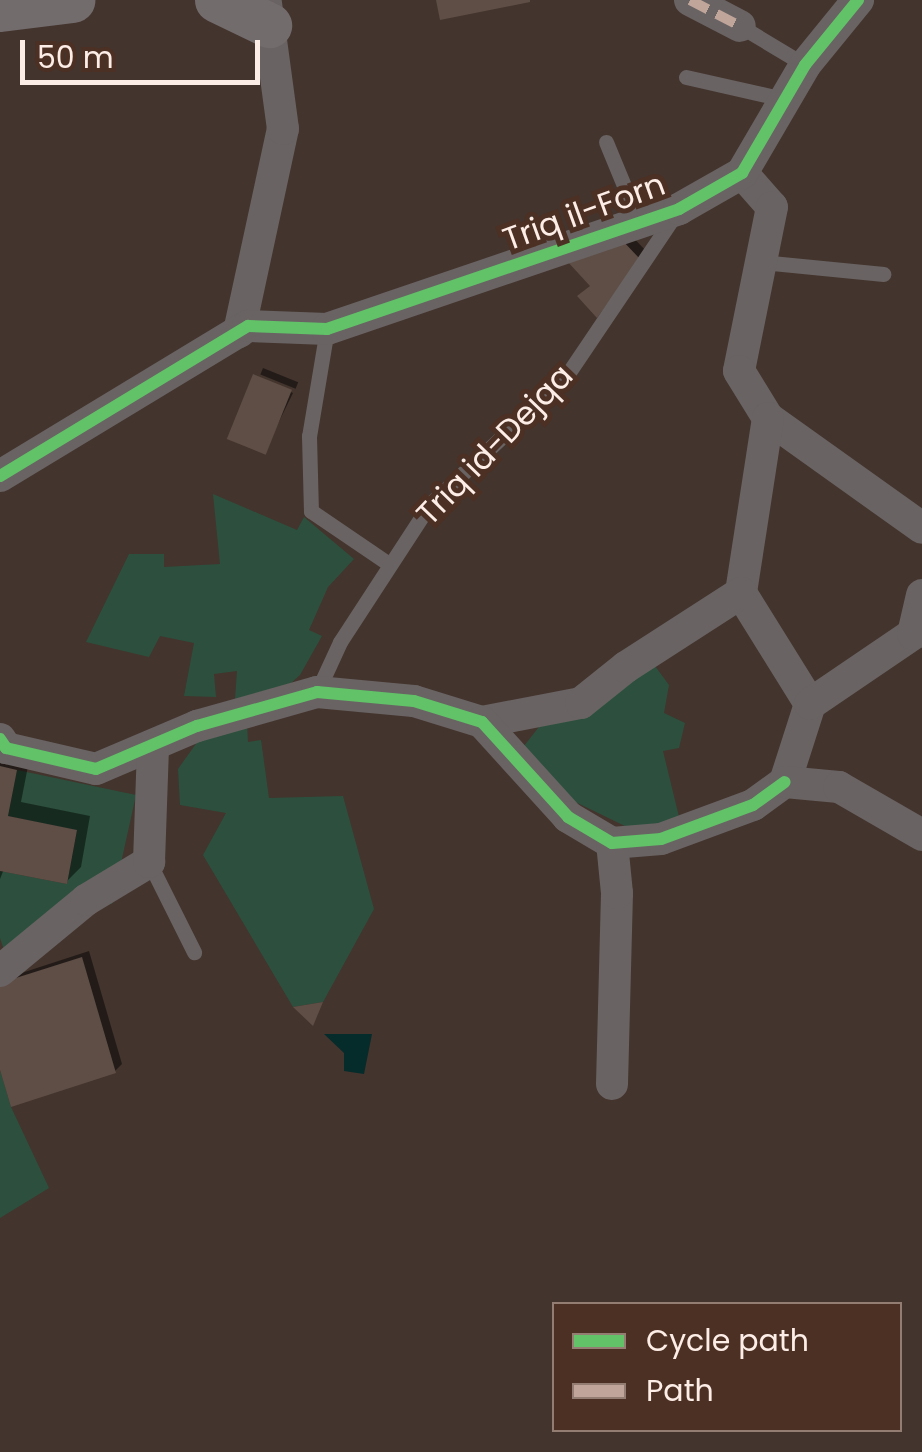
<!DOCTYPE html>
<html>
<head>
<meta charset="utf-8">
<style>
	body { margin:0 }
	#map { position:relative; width:922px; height:1452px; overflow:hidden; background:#43342d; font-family:Poppins,sans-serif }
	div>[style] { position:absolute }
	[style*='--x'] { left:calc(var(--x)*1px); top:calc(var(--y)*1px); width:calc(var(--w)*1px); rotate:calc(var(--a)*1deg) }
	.green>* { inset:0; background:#2c503d }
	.water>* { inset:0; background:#062b2b }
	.shadow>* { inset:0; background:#0007; transform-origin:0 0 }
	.building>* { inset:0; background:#5e4e46; transform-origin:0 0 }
	.lane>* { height:15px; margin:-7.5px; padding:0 7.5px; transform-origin:7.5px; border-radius:7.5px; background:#696363 }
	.street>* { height:32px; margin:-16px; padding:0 16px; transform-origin:16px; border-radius:16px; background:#696363 }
	.secondary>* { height:45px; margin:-22.5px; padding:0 22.5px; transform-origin:22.5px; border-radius:22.5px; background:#736c6d }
	.quiet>* { height:10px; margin-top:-5px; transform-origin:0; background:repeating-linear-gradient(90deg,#c0a59a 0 20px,transparent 0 30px) }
	.cycleway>* { height:12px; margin:-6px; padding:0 6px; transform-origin:6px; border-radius:6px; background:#61c268 }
	span { translate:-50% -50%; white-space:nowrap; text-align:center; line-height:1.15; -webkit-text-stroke:10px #4c3024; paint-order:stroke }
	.street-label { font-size:32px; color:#fdede7 }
	.legend { position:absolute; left:552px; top:1302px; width:350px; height:130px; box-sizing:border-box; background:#4c3024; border:2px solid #937c72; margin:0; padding:12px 18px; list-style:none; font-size:30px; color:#fdede7 }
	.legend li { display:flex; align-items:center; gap:20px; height:50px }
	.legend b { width:50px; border:2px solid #937c72 }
	.scale { position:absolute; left:20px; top:40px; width:240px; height:45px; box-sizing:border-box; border:5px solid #fdede7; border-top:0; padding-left:12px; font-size:30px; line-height:35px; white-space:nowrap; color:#fdede7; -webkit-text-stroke:8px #4c3024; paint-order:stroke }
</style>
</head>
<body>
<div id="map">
	<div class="green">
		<i style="clip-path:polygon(213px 494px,297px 530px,304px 517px,354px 559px,328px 587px,309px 630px,322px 636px,300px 675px,290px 684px,235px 699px,237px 671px,214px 674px,216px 697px,184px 696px,194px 643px,160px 636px,149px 657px,86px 642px,129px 554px,164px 554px,164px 567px,220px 564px)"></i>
		<i style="clip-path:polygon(652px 662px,669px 685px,664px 713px,685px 723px,679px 748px,663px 751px,681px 825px,627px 827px,563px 796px,520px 751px,542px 723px)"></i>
		<i style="clip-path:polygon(247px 722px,248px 742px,261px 740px,269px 798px,343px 796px,374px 909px,323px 1002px,293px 1007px,203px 855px,226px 813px,180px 805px,178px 769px,198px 741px)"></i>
		<i style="clip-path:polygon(17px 770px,136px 795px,112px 904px,99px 904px,5px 953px,0 938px,0 871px,67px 884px,77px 831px,8px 816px)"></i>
		<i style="clip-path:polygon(0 1070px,11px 1107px,49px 1188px,0 1218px)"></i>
	</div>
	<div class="water">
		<i style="clip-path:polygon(324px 1034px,372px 1034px,364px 1074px,344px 1071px,344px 1053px)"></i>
	</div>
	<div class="shadow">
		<i style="clip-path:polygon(629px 233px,646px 251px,604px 307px,592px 285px)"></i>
		<i style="left:263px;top:368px;width:38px;height:7px;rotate:22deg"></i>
		<i style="clip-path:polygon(255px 377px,293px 393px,264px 452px)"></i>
		<i style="clip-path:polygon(0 749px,30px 756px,21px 802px,90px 816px,81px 867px,67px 881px,4px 869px,0 879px)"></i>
		<i style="clip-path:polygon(89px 951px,122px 1064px,115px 1071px,0 1061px,0 980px)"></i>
	</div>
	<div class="building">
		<i style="clip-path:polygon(436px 0,530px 0,530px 2px,440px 20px)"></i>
		<i style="clip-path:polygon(621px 239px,640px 259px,597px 318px,577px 296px,590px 286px,567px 261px)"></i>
		<i style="left:253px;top:374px;width:42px;height:70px;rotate:22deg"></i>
		<i style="clip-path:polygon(0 766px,17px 770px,8px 816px,77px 830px,67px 884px,0 871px)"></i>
		<i style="clip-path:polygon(82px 957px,116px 1073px,11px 1107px,0 1070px,0 983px)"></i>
		<i style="clip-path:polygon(323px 1002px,313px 1026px,293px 1007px)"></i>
	</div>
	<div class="lane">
		<i style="--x:740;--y:26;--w:76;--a:31"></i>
		<i style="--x:686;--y:77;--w:100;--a:12.7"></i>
		<i style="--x:606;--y:142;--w:87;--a:67.6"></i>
		<i style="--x:761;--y:262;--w:123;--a:5.6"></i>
		<i style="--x:327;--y:329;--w:109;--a:99.5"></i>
		<i style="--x:309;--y:436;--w:75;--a:88.5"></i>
		<i style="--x:311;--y:511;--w:94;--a:34.2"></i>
		<i style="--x:317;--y:692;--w:55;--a:-65.3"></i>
		<i style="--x:340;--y:642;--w:165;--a:-56.9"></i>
		<i style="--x:430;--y:504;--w:185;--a:-43"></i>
		<i style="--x:565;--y:378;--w:197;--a:-56"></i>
		<i style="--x:149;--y:862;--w:101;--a:63.4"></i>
	</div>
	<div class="street">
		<i style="--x:690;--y:0;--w:56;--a:27.5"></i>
		<i style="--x:742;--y:173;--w:45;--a:48.6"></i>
		<i style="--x:772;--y:207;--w:167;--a:101.4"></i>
		<i style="--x:739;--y:371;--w:55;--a:58.3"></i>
		<i style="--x:768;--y:418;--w:189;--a:35.5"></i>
		<i style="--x:239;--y:332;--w:208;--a:-77.8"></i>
		<i style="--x:283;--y:129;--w:127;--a:-97.7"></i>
		<i style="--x:768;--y:418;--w:177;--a:98.8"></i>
		<i style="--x:741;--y:593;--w:131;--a:58.1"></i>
		<i style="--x:0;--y:476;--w:290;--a:-31.2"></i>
		<i style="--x:248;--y:326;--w:79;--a:2.2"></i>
		<i style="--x:327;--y:329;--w:372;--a:-18.8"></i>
		<i style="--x:679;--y:209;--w:73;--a:-29.7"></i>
		<i style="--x:742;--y:173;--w:125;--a:-59.7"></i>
		<i style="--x:805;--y:65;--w:84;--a:-50.8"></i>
		<i style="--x:482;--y:722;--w:101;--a:-10.9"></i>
		<i style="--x:581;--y:703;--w:58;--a:-38.7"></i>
		<i style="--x:626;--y:667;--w:137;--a:-32.8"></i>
		<i style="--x:0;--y:739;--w:11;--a:56"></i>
		<i style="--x:6;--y:748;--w:92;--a:13.1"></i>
		<i style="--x:96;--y:769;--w:110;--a:-23.1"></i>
		<i style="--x:197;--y:726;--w:125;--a:-15.8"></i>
		<i style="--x:317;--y:692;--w:97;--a:5.3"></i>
		<i style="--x:414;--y:701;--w:71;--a:17.2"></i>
		<i style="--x:482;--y:722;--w:128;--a:47.8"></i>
		<i style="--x:568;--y:817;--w:51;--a:30.6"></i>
		<i style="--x:612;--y:843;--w:49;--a:-4.7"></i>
		<i style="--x:661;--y:839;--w:98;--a:-20.3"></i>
		<i style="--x:753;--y:805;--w:39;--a:-36"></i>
		<i style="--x:785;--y:782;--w:82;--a:-72.2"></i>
		<i style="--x:810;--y:704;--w:125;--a:-34.2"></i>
		<i style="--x:913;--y:634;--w:40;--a:-77"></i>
		<i style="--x:785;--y:782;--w:54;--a:5.3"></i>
		<i style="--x:839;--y:787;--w:96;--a:30"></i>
		<i style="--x:0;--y:971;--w:112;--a:-39.5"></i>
		<i style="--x:86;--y:900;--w:74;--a:-31.1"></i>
		<i style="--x:149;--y:862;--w:114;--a:-88"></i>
		<i style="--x:612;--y:1084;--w:191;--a:-88.5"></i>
		<i style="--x:617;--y:893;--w:50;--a:-95.7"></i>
	</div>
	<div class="secondary">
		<i style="--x:217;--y:0;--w:58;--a:25.7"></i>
		<i style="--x:0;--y:9;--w:73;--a:-7.1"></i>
	</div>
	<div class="quiet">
		<i style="--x:690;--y:0;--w:56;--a:27.5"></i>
	</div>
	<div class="cycleway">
		<i style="--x:0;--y:476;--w:290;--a:-31.2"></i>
		<i style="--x:248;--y:326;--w:79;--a:2.2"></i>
		<i style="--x:327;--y:329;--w:372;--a:-18.8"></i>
		<i style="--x:679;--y:209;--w:73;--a:-29.7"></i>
		<i style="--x:742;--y:173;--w:125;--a:-59.7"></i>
		<i style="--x:805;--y:65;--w:84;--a:-50.8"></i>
		<i style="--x:0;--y:739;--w:11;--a:56"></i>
		<i style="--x:6;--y:748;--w:92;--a:13.1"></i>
		<i style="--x:96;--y:769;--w:110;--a:-23.1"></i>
		<i style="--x:197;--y:726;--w:125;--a:-15.8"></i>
		<i style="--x:317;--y:692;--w:97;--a:5.3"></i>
		<i style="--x:414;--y:701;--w:71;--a:17.2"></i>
		<i style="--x:482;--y:722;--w:128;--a:47.8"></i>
		<i style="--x:568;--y:817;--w:51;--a:30.6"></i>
		<i style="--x:612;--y:843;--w:49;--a:-4.7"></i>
		<i style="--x:661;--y:839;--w:98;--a:-20.3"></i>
		<i style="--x:753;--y:805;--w:39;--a:-36"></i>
	</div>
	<div class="street-label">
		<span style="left:584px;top:212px;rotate:-20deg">Triq il-Forn</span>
		<span style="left:495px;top:445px;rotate:-46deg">Triq id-Dejqa</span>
	</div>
	<ul class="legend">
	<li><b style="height:12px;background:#61c268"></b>Cycle path</li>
	<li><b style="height:12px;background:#c0a59a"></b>Path</li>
	</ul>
	<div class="scale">50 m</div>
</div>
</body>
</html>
